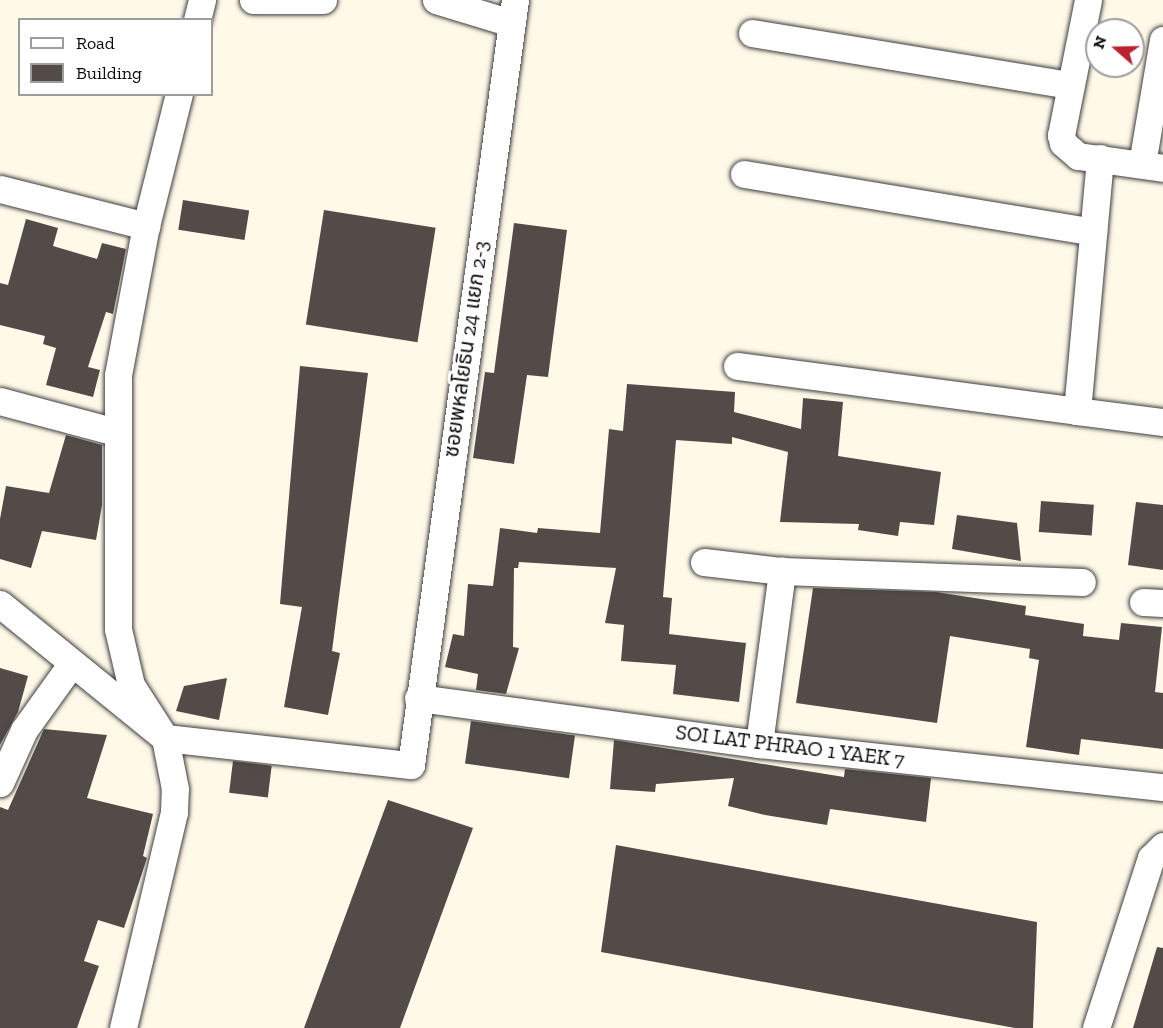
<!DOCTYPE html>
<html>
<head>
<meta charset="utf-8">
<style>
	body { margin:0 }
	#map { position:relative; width:1163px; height:1028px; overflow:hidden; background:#fff9e8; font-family:"Zilla Slab","Noto Sans Thai",serif }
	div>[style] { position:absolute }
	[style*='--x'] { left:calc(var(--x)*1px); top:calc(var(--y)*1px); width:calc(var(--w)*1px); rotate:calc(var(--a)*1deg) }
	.building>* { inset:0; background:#534b47; transform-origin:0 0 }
	.roads { filter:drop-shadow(0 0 2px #3e3e3e) drop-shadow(0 0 2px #3e3e3e) }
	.minor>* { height:27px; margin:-13.5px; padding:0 13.5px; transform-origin:13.5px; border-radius:13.5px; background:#fff }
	span { translate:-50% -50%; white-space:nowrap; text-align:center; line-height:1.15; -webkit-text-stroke:6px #fff; paint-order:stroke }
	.street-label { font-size:21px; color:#0b0b0b }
	.legend { position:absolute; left:18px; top:18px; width:195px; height:78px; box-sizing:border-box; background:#fff; border:2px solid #9d9d9d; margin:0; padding:8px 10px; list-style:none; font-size:18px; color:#0b0b0b }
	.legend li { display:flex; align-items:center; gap:12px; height:30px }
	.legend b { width:30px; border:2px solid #9d9d9d }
	.north { position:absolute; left:1085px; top:18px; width:60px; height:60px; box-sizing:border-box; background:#fff; border:2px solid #9d9d9d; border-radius:50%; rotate:290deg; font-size:16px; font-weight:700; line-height:24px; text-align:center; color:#0b0b0b }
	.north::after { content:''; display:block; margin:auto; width:21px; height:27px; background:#bd2031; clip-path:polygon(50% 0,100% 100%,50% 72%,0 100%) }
</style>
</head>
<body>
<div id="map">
	<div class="building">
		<i style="left:183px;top:200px;width:67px;height:30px;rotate:9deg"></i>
		<i style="left:324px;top:210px;width:113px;height:116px;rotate:9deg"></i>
		<i style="clip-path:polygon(26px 219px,58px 228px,53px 246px,97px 259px,102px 243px,126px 249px,113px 314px,106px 312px,88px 367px,100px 370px,93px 397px,46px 385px,56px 348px,43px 344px,45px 336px,0 325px,0 283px,8px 285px)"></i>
		<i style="clip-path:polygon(514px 223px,567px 230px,548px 377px,527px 375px,514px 464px,473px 458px,485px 372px,494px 373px)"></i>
		<i style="clip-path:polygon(300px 366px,368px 373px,332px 651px,340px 653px,328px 715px,284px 707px,302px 607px,280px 604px)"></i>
		<i style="clip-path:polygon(627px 384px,735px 392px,734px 412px,801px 429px,803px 398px,843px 402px,838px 456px,941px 472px,934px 525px,900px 522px,898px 536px,858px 530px,859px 524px,780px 522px,788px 452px,732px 437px,732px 444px,676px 440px,663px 597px,672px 598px,669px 634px,746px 643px,739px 702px,673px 694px,676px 665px,621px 661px,624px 625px,605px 623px,616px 568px,519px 562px,518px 568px,514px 568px,513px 647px,519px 648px,506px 694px,476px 690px,478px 674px,445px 667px,453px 634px,464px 636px,468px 584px,493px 586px,500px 528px,537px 533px,538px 528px,600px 533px,609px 429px,623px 431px)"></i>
		<i style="clip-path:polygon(66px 435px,102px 445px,102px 505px,96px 540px,42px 531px,31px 568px,0 559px,0 519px,6px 486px,49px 493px)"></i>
		<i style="left:1041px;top:501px;width:53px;height:31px;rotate:4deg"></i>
		<i style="clip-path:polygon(1136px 502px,1163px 505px,1163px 570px,1128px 565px)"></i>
		<i style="clip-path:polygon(957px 515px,1017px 523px,1021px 561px,952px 549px)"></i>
		<i style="clip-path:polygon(813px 588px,936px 592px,1026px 606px,1025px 615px,1084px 624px,1083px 636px,1119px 640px,1121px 623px,1162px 627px,1155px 692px,1163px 693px,1163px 749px,1081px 739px,1079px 755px,1026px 747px,1039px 660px,1029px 658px,1030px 649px,950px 636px,937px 723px,796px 703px)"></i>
		<i style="clip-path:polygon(0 668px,28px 676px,18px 712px,0 745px)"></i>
		<i style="clip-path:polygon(227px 678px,219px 720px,176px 711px,184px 686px)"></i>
		<i style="left:471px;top:721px;width:105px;height:43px;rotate:8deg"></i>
		<i style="clip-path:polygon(44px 729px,107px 735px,87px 798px,153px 814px,143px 856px,147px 858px,124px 928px,98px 920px,84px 961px,99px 966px,77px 1028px,0 1028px,0 807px,8px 810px)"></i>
		<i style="clip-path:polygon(614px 740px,844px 777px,845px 769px,931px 778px,926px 822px,830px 809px,827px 825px,765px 815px,728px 806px,734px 778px,656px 784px,655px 792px,610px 789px)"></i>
		<i style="left:233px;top:761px;width:39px;height:32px;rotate:7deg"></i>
		<i style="clip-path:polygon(388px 800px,473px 828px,400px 1028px,304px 1028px)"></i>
		<i style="clip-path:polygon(616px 845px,1037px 922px,1033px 1028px,1015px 1028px,601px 952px)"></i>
		<i style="clip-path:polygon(1157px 947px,1163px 948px,1163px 1028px,1133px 1028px)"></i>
	</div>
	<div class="roads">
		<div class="minor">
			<i style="--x:253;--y:0;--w:70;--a:0"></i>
			<i style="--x:436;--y:0;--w:78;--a:17"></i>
			<i style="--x:1088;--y:0;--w:138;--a:101.3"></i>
			<i style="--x:1061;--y:135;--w:8;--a:76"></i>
			<i style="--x:1063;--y:143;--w:20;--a:41"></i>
			<i style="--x:1078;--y:156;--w:86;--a:8"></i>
			<i style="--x:197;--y:20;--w:21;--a:-76"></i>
			<i style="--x:752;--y:33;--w:322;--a:9.3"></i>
			<i style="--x:1142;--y:164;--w:126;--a:-80.4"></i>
			<i style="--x:744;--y:174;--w:354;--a:9.4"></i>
			<i style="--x:0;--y:189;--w:151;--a:14.2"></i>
			<i style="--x:737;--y:366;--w:343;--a:7.5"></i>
			<i style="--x:1077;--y:411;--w:254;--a:-84.8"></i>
			<i style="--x:0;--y:401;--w:120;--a:15"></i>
			<i style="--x:1077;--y:411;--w:87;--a:7.3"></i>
			<i style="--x:704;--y:562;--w:79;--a:6.6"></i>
			<i style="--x:782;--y:571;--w:300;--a:2.1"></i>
			<i style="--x:1143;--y:602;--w:20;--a:3"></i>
			<i style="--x:0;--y:604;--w:213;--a:39.1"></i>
			<i style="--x:165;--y:738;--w:247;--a:6.3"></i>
			<i style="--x:411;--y:765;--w:772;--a:-82.26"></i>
			<i style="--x:418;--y:698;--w:344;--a:7.7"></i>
			<i style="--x:759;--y:744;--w:406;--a:6.1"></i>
			<i style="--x:759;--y:744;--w:175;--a:-82.4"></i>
			<i style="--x:0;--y:783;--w:58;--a:-65.6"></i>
			<i style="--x:24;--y:730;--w:82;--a:-54.4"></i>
			<i style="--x:123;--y:1028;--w:222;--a:-76.7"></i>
			<i style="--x:174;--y:812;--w:23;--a:-88"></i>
			<i style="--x:175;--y:789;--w:52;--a:-101.1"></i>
			<i style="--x:165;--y:738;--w:63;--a:-122.7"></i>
			<i style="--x:131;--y:685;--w:57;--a:-103.1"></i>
			<i style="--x:118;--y:629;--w:254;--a:-90"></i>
			<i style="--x:118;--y:375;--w:152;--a:-79.4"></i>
			<i style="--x:146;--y:226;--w:136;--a:-76"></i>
			<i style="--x:1096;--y:1028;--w:179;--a:-72.1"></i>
			<i style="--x:1151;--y:858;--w:17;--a:-45"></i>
		</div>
	</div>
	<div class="street-label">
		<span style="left:466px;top:349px;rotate:-82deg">ซอยพหลโยธิน 24 แยก 2-3</span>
		<span style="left:790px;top:746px;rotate:7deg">SOI LAT PHRAO 1 YAEK 7</span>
	</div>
	<ul class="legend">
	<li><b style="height:8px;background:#fff"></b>Road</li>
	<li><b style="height:16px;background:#534b47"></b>Building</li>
	</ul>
	<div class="north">N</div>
</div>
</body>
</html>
